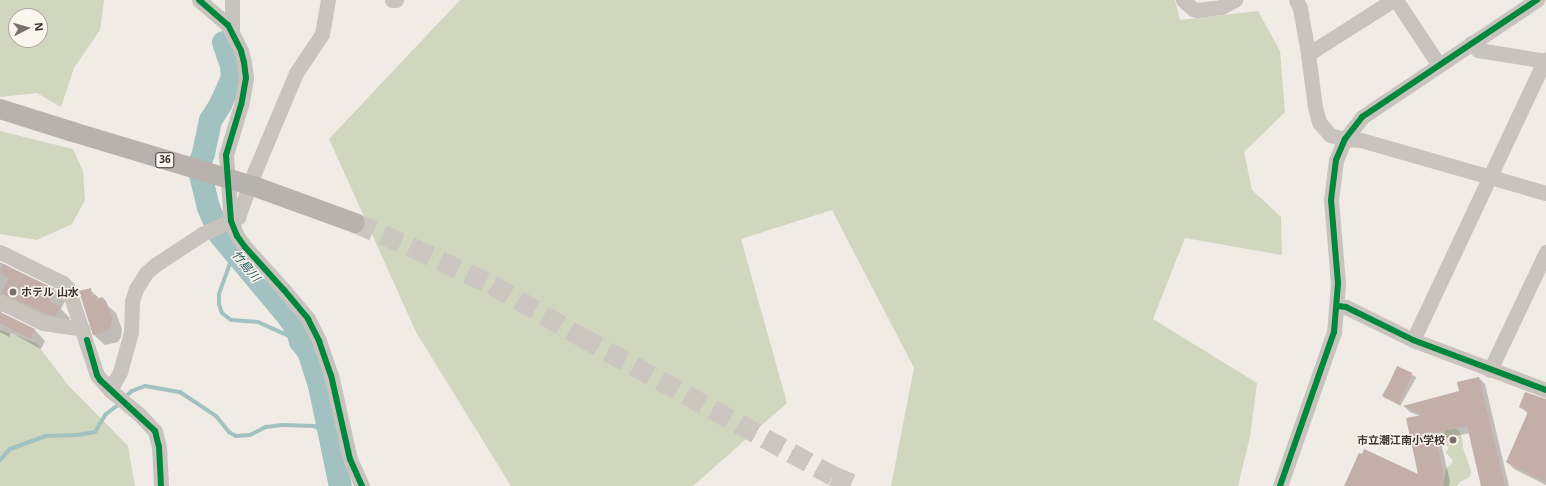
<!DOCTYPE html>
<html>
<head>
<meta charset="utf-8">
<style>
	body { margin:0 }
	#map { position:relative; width:1546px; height:486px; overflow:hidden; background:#f0ebe5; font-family:"Noto Sans","Noto Sans JP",sans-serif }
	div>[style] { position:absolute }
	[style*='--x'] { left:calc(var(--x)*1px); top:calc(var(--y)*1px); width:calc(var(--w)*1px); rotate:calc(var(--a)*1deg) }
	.green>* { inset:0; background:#d1d6bf }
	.shadow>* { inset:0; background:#0003; transform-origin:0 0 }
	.stream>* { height:4px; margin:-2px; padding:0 2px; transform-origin:2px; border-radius:2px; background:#a1c2c1 }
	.river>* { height:23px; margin:-11.5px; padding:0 11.5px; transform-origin:11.5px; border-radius:11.5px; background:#a1c2c1 }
	.building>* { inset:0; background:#c3afa7; transform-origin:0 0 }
	.major-tunnel>* { height:20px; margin-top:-10px; transform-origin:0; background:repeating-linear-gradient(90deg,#ccc6c0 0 20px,transparent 0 30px) }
	.minor>* { height:15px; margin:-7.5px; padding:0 7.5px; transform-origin:7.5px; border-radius:7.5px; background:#c9c3be }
	.major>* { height:20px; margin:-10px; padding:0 10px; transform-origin:10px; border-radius:10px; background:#b8b1ad }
	.major-bridge>* { height:20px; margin:-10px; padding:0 10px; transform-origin:10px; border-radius:10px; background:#b8b1ad }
	.cycleway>* { height:6px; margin:-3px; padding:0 3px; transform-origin:3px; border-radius:3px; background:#00873e }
	.dots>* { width:11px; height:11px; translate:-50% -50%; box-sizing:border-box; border:2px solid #fbf5ee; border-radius:50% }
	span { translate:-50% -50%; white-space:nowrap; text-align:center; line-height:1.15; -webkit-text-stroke:3px #fbf5ee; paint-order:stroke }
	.shield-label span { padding:1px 3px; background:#fbf5ee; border:1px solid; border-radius:3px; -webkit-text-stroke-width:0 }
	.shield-label { font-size:10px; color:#3b302b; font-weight:700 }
	.poi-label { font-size:11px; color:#3b302b; font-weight:700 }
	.left { translate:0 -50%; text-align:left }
	.right { translate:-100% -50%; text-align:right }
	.water-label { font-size:12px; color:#1f5a5e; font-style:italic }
	.north { position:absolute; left:8px; top:8px; width:40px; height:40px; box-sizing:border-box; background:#fbf5ee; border:1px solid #aea6a0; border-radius:50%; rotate:84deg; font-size:11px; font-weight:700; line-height:16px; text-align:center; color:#3b302b }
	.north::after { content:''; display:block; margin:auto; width:14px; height:18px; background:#7a716c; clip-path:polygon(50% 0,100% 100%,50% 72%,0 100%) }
</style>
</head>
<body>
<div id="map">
	<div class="green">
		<i style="clip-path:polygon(evenodd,0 0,104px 0,100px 30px,74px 68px,61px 107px,37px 93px,0 97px,0 0,16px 16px,40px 16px,40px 40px,16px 40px,16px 16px)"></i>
		<i style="clip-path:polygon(460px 0,1175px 0,1180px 20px,1258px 11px,1280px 51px,1285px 112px,1244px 152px,1252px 190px,1281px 217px,1282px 255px,1185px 238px,1153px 319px,1257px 383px,1250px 437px,1238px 486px,891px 486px,914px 368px,832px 210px,741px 239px,787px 403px,693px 486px,511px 486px,416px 332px,329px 139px)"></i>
		<i style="clip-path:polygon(0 131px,73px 149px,83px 171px,85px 200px,72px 224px,37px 240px,0 234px)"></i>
		<i style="clip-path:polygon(0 330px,36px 343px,68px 385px,128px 446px,135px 486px,0 486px)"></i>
		<i style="clip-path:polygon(1453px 426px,1459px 431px,1462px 437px,1463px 448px,1471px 471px,1470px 477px,1460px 482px,1457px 486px,1443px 486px,1446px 469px,1453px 462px,1452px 459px,1446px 453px,1449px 447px,1445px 445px,1444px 436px,1445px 428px)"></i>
	</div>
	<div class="shadow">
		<i style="clip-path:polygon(0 262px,55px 290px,65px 301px,61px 309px,70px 318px,66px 326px,2px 308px,1px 314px,35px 330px,45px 341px,41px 349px,11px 333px,9px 337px,0 332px)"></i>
		<i style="clip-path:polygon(90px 290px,116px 313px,122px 329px,121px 337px,118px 342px,105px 345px,94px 335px)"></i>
		<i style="left:1398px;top:367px;width:21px;height:33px;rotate:29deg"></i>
		<i style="clip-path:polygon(1479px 378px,1485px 384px,1509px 486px,1482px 486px,1470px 433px,1440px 439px,1450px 481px,1449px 486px,1345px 486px,1420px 476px,1420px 416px,1410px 412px,1405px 407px,1460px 392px)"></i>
		<i style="clip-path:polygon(1546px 399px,1546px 485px,1514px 469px,1507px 462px,1528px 414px,1521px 406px)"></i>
	</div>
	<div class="stream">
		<i style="--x:234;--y:252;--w:45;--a:109.7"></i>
		<i style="--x:219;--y:294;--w:10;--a:90"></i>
		<i style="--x:219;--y:304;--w:9;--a:72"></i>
		<i style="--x:222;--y:313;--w:11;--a:38"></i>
		<i style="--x:231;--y:320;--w:27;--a:4"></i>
		<i style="--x:258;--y:322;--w:46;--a:24.3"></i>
		<i style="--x:126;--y:396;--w:8;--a:-40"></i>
		<i style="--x:132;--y:391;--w:14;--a:-21"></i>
		<i style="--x:145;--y:386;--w:36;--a:10"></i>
		<i style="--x:180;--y:392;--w:43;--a:33.7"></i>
		<i style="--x:216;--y:416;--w:21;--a:51"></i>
		<i style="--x:229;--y:432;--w:8;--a:30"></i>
		<i style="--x:236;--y:436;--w:14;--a:-4"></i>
		<i style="--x:250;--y:435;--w:18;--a:-27"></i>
		<i style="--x:266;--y:427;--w:16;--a:-7"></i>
		<i style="--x:282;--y:425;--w:32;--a:2"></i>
		<i style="--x:314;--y:426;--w:19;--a:32"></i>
		<i style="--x:0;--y:460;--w:15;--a:-48"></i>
		<i style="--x:10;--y:449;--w:38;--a:-20"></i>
		<i style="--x:46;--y:436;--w:32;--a:-2"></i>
		<i style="--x:78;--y:435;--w:17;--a:-10"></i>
		<i style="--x:95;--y:432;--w:21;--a:-59"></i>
		<i style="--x:106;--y:414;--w:15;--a:-37"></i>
	</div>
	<div class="river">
		<i style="--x:223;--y:42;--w:24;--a:71"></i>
		<i style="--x:231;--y:65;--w:12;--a:85"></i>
		<i style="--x:232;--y:77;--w:30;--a:114"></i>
		<i style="--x:220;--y:104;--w:19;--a:122"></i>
		<i style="--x:210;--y:120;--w:34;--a:102"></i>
		<i style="--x:203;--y:153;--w:14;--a:111"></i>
		<i style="--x:198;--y:166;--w:42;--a:76.3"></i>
		<i style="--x:208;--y:207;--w:30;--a:67"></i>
		<i style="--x:220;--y:235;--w:104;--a:50.1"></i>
		<i style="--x:287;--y:315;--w:18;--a:56"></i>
		<i style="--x:297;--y:330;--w:11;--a:75"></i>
		<i style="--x:300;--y:341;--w:13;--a:51"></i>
		<i style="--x:308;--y:351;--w:36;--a:72"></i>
		<i style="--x:319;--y:385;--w:103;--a:78.3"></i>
	</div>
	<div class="building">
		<i style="clip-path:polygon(3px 264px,55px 289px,49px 301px,60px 307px,55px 316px,46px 314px,1px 293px,9px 278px,0 273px)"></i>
		<i style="clip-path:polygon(91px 288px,92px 296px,96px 295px,97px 300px,102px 297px,106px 301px,112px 317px,111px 326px,107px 331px,93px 335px,79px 291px)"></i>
		<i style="clip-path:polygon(0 312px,35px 329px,31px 339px,0 323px)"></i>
		<i style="left:1397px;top:366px;width:17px;height:34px;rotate:24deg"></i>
		<i style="clip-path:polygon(1479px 377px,1505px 486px,1481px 486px,1467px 426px,1434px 433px,1444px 475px,1442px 475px,1444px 482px,1438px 483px,1444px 486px,1344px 486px,1359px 453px,1362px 454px,1364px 449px,1418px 474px,1406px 418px,1422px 415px,1403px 406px,1459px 391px,1457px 382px)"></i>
		<i style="clip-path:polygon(1525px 392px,1546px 399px,1546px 482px,1506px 462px,1528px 412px,1519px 407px)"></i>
	</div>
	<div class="major-tunnel">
		<i style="--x:355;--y:223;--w:63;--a:23.3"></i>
		<i style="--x:413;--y:248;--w:87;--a:25.1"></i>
		<i style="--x:492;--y:285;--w:103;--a:30.3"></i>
		<i style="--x:581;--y:337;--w:288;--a:28.9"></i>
		<i style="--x:833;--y:476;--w:25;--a:23"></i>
	</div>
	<div class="minor">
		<i style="--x:199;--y:0;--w:38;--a:41"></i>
		<i style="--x:228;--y:25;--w:29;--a:63"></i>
		<i style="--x:241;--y:51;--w:11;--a:75"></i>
		<i style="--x:244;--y:62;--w:16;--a:83"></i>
		<i style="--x:246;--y:78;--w:27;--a:100"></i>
		<i style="--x:241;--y:105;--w:52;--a:106.7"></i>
		<i style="--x:226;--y:155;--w:66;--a:85.7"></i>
		<i style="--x:231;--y:221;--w:16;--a:68"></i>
		<i style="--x:237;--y:236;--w:14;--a:54"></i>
		<i style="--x:245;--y:247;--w:58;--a:47.8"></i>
		<i style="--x:284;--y:290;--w:38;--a:50"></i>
		<i style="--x:308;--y:319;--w:25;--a:63"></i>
		<i style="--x:319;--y:341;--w:36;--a:71"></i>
		<i style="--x:331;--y:375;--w:86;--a:77.3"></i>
		<i style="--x:350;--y:459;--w:30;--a:66"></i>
		<i style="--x:392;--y:0;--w:4;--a:0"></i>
		<i style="--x:1183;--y:0;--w:13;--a:42"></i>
		<i style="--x:1193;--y:9;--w:4;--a:14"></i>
		<i style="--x:1197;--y:10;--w:24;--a:-7"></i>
		<i style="--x:1221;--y:7;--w:16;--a:-27"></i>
		<i style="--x:1296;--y:0;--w:9;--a:63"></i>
		<i style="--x:1300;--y:8;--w:47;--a:80.1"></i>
		<i style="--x:1308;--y:54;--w:53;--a:82.5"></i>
		<i style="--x:1315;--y:107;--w:16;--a:75"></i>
		<i style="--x:1319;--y:122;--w:17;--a:50"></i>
		<i style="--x:1330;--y:135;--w:16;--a:15"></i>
		<i style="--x:1345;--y:139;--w:16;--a:4"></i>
		<i style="--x:1361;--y:140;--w:192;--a:16"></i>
		<i style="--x:1396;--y:0;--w:78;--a:56.5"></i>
		<i style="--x:232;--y:33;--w:33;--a:-90"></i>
		<i style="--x:1471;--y:43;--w:10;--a:45"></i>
		<i style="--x:1478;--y:50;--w:69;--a:9.2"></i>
		<i style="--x:1308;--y:54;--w:101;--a:-32.4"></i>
		<i style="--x:0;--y:252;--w:70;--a:26.2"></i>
		<i style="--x:63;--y:283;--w:7;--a:45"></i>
		<i style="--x:68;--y:288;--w:92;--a:71.6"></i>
		<i style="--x:97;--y:375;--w:20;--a:49"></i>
		<i style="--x:110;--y:390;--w:38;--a:40"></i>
		<i style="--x:139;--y:414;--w:23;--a:47"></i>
		<i style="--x:155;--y:431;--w:16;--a:76"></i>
		<i style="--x:159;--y:447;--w:39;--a:87"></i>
		<i style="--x:0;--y:302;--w:48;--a:26"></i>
		<i style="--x:43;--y:323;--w:40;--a:8.5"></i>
		<i style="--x:1338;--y:306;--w:8;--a:7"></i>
		<i style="--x:1346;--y:307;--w:75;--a:26.2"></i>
		<i style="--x:1413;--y:340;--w:142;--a:20.6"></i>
		<i style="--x:1413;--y:340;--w:310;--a:-64.8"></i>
		<i style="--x:1490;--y:370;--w:131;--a:-64.6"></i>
		<i style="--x:110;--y:390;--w:21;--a:-61"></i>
		<i style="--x:120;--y:372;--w:41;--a:-74.6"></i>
		<i style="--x:131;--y:332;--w:31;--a:-88"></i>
		<i style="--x:132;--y:301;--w:13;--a:-72"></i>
		<i style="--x:136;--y:289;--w:19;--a:-58"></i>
		<i style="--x:146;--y:273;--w:12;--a:-42"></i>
		<i style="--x:155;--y:265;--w:56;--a:-33.4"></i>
		<i style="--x:202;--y:234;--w:40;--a:-25"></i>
		<i style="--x:238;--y:217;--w:47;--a:-70"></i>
		<i style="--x:254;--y:173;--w:108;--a:-67.2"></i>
		<i style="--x:296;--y:73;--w:47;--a:-56.3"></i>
		<i style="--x:322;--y:34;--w:35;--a:-80"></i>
		<i style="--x:1280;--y:486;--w:163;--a:-70.7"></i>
		<i style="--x:1334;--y:332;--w:49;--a:-85.3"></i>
		<i style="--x:1338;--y:283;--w:83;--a:-94.8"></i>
		<i style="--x:1331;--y:200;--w:40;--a:-82.9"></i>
		<i style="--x:1336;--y:160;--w:23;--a:-67"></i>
		<i style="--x:1345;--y:139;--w:28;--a:-52"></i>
		<i style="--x:1362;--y:117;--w:211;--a:-33.8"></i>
	</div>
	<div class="major">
		<i style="--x:0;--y:109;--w:77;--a:17.5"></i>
		<i style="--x:256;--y:187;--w:105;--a:20"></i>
	</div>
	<div class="major-bridge">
		<i style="--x:73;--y:132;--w:191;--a:16.7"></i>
	</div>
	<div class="cycleway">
		<i style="--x:199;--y:0;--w:38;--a:41"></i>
		<i style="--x:228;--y:25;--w:29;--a:63"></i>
		<i style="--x:241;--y:51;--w:11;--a:75"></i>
		<i style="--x:244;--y:62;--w:16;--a:83"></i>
		<i style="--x:246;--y:78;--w:27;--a:100"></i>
		<i style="--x:241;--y:105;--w:52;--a:106.7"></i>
		<i style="--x:226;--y:155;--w:66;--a:85.7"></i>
		<i style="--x:231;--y:221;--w:16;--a:68"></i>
		<i style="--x:237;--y:236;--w:14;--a:54"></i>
		<i style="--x:245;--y:247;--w:58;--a:47.8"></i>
		<i style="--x:284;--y:290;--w:38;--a:50"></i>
		<i style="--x:308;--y:319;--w:25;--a:63"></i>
		<i style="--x:319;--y:341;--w:36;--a:71"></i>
		<i style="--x:331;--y:375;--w:86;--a:77.3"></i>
		<i style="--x:350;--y:459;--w:30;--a:66"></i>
		<i style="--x:1338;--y:306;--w:8;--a:7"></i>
		<i style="--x:1346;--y:307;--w:75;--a:26.2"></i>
		<i style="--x:1413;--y:340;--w:142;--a:20.6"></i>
		<i style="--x:87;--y:340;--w:36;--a:74"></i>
		<i style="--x:97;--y:375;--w:6;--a:59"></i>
		<i style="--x:100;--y:380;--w:75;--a:42.8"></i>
		<i style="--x:155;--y:431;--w:16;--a:76"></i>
		<i style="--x:159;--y:447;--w:39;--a:87"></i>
		<i style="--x:1280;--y:486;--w:163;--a:-70.7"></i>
		<i style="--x:1334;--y:332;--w:49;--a:-85.3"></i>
		<i style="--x:1338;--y:283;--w:83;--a:-94.8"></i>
		<i style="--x:1331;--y:200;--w:40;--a:-82.9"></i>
		<i style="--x:1336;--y:160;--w:23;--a:-67"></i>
		<i style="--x:1345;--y:139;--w:28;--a:-52"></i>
		<i style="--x:1362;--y:117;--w:211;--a:-33.8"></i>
	</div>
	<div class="dots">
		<i style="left:13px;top:292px;background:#7a716c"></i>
		<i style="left:1453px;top:440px;background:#7a716c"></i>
	</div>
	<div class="shield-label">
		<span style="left:165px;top:160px">36</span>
	</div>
	<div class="poi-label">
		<span class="left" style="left:21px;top:292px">ホテル 山水</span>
		<span class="right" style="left:1445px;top:440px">市立潮江南小学校</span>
	</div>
	<div class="water-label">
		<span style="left:246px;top:266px;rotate:50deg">竹島川</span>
	</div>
	<div class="north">N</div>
</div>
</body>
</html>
